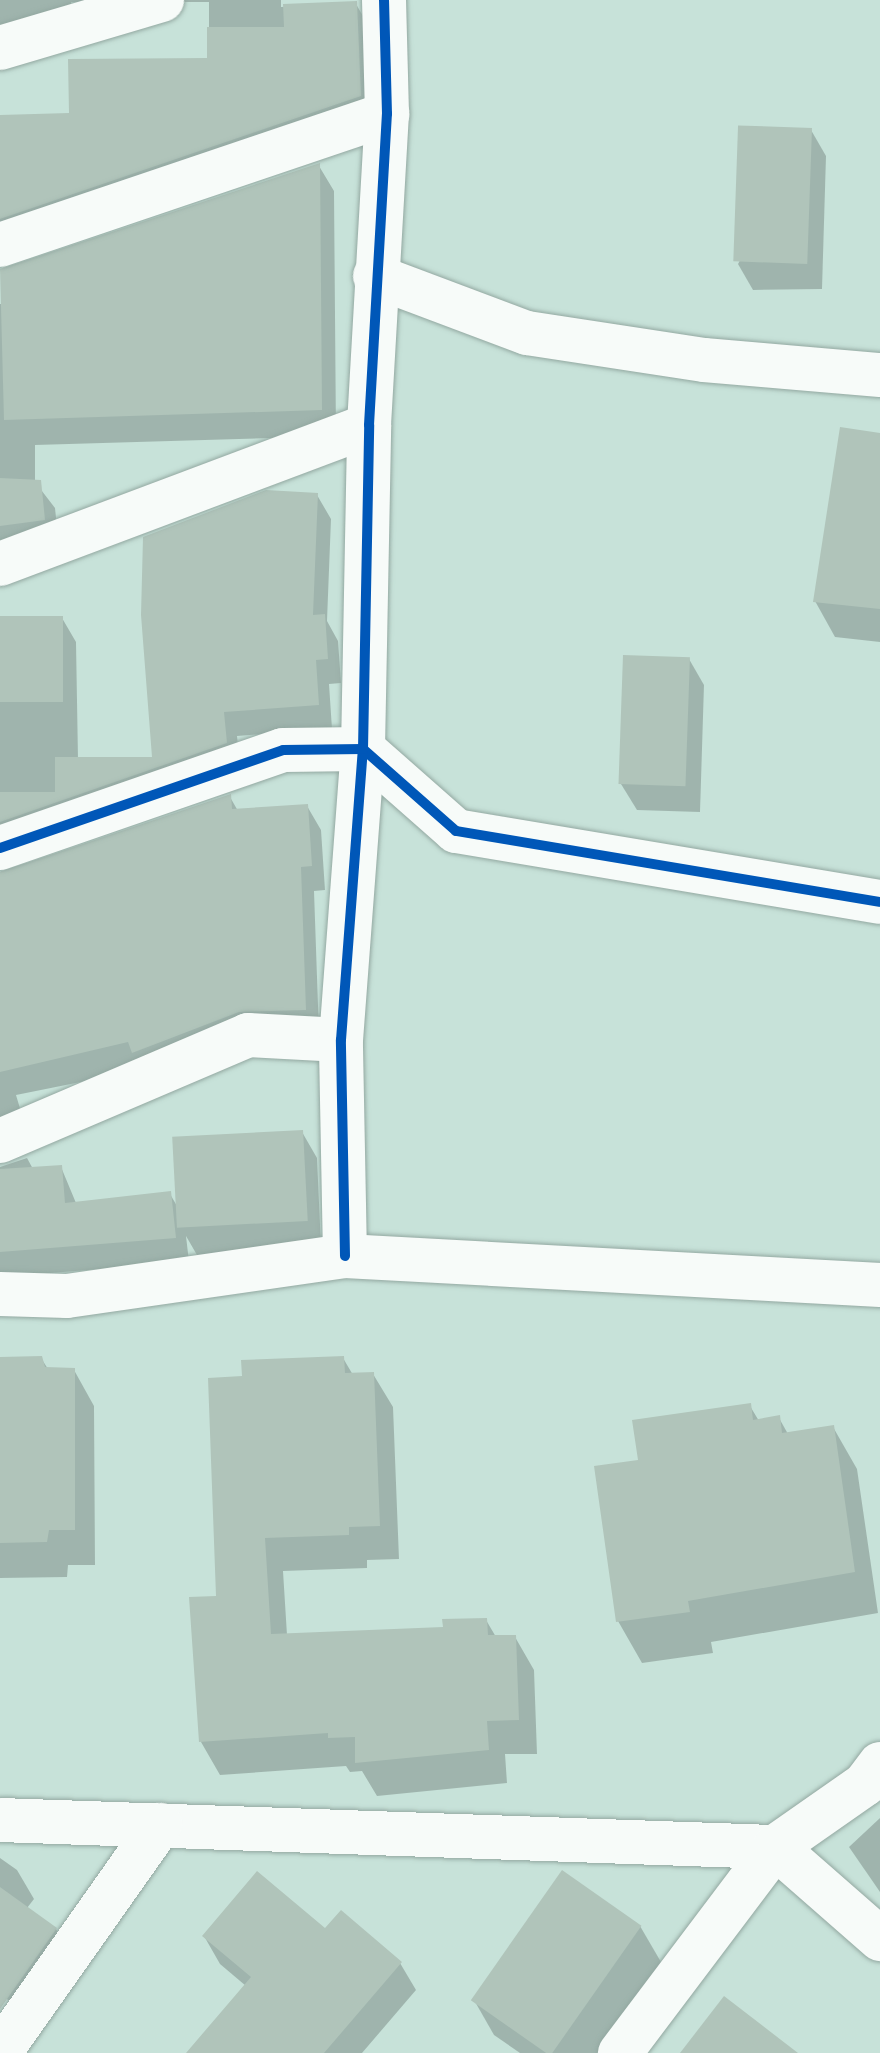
<!DOCTYPE html>
<html>
<head>
<meta charset="utf-8">
<style>
	body { margin:0 }
	#map { position:relative; width:880px; height:2053px; overflow:hidden; background:#c7e2d9; font-family:"Open Sans",sans-serif }
	div>[style] { position:absolute }
	[style*='--x'] { left:calc(var(--x)*1px); top:calc(var(--y)*1px); width:calc(var(--w)*1px); rotate:calc(var(--a)*1deg) }
	.shadow>* { inset:0; background:#0003 }
	.building>* { inset:0; background:#b0c4ba; transform-origin:0 0 }
	.roads { filter:drop-shadow(0 0 2px #93a8a1) drop-shadow(0 0 2px #93a8a1) }
	.minor>* { height:44px; margin:-22px; padding:0 22px; transform-origin:22px; border-radius:22px; background:#f7fbf9 }
	.cycleway>* { height:10px; margin:-5px; padding:0 5px; transform-origin:5px; border-radius:5px; background:#0057b8 }
	span { translate:-50% -50%; white-space:nowrap; text-align:center; line-height:1.15; -webkit-text-stroke:7px #bed; paint-order:stroke }
</style>
</head>
<body>
<div id="map">
	<div class="shadow">
		<i style="clip-path:polygon(0 0,281px 0,281px 7px,356px 4px,371px 30px,375px 123px,0 247px,0 119px,71px 115px,209px 60px,209px 2px,71px 2px,72px 31px,0 39px)"></i>
		<i style="clip-path:polygon(811px 130px,826px 156px,822px 289px,753px 290px,738px 264px)"></i>
		<i style="clip-path:polygon(319px 166px,334px 191px,336px 436px,35px 445px,35px 482px,55px 508px,59px 546px,0 552px,0 304px,208px 296px)"></i>
		<i style="clip-path:polygon(880px 435px,880px 642px,835px 637px,815px 601px)"></i>
		<i style="clip-path:polygon(317px 495px,331px 519px,327px 621px,338px 641px,341px 683px,329px 684px,332px 729px,237px 736px,240px 767px,0 855px,0 618px,62px 618px,76px 642px,78px 759px,154px 759px)"></i>
		<i style="clip-path:polygon(689px 659px,704px 685px,700px 812px,637px 810px,621px 784px)"></i>
		<i style="clip-path:polygon(230px 797px,238px 811px,307px 806px,321px 830px,325px 890px,314px 891px,319px 1034px,16px 1095px,27px 1132px,0 1147px,0 872px)"></i>
		<i style="clip-path:polygon(302px 1132px,317px 1158px,321px 1247px,197px 1255px,186px 1236px,189px 1262px,0 1277px,0 1167px,27px 1158px,33px 1169px,61px 1167px,76px 1203px,170px 1194px,180px 1211px)"></i>
		<i style="clip-path:polygon(41px 1358px,48px 1369px,74px 1370px,94px 1406px,95px 1565px,68px 1565px,67px 1577px,0 1578px,0 1359px)"></i>
		<i style="clip-path:polygon(343px 1358px,353px 1375px,373px 1374px,393px 1407px,399px 1559px,367px 1560px,367px 1568px,283px 1571px,287px 1635px,445px 1629px,486px 1620px,496px 1637px,515px 1637px,534px 1670px,537px 1754px,505px 1754px,507px 1783px,377px 1796px,362px 1771px,350px 1772px,346px 1766px,220px 1775px,201px 1742px,244px 1378px)"></i>
		<i style="clip-path:polygon(750px 1406px,759px 1421px,779px 1418px,788px 1434px,833px 1427px,857px 1469px,878px 1613px,711px 1642px,713px 1653px,642px 1663px,618px 1621px,640px 1462px)"></i>
		<i style="clip-path:polygon(880px 1818px,880px 1892px,849px 1847px)"></i>
		<i style="clip-path:polygon(0 1858px,17px 1870px,34px 1899px,27px 1908px,56px 1929px,72px 1958px,31px 2016px,4px 1997px,0 2001px)"></i>
		<i style="clip-path:polygon(640px 1926px,661px 1962px,597px 2053px,520px 2053px,494px 2035px,474px 2000px)"></i>
		<i style="clip-path:polygon(325px 1931px,400px 1963px,416px 1990px,362px 2053px,189px 2053px,246px 1986px,220px 1964px,204px 1936px)"></i>
	</div>
	<div class="building">
		<i style="clip-path:polygon(357px 1px,361px 96px,0 219px,0 115px,69px 113px,68px 59px,207px 58px,207px 27px,284px 27px,283px 4px)"></i>
		<i style="left:812px;top:128px;width:136px;height:74px;rotate:92deg"></i>
		<i style="clip-path:polygon(320px 163px,322px 410px,4px 420px,0 269px)"></i>
		<i style="clip-path:polygon(840px 427px,880px 433px,880px 609px,813px 602px)"></i>
		<i style="clip-path:polygon(0 478px,41px 480px,45px 520px,0 526px)"></i>
		<i style="clip-path:polygon(266px 490px,318px 493px,313px 615px,325px 614px,328px 659px,316px 660px,319px 705px,224px 712px,227px 743px,0 822px,0 792px,55px 792px,55px 757px,152px 757px,141px 615px,143px 537px)"></i>
		<i style="left:0;top:616px;width:63px;height:86px"></i>
		<i style="left:623px;top:655px;width:67px;height:129px;rotate:2deg"></i>
		<i style="clip-path:polygon(231px 794px,232px 809px,308px 804px,312px 866px,301px 867px,306px 1010px,239px 1012px,132px 1053px,128px 1042px,0 1072px,0 872px)"></i>
		<i style="left:303px;top:1130px;width:91px;height:131px;rotate:87deg"></i>
		<i style="clip-path:polygon(62px 1165px,65px 1203px,171px 1191px,176px 1238px,0 1252px,0 1169px)"></i>
		<i style="clip-path:polygon(42px 1356px,45px 1367px,75px 1368px,75px 1530px,49px 1530px,47px 1542px,0 1543px,0 1357px)"></i>
		<i style="clip-path:polygon(344px 1356px,345px 1373px,374px 1372px,380px 1526px,349px 1527px,349px 1535px,265px 1538px,271px 1634px,443px 1627px,442px 1619px,487px 1618px,488px 1635px,516px 1635px,519px 1720px,487px 1721px,489px 1750px,355px 1763px,355px 1737px,328px 1738px,328px 1733px,199px 1742px,189px 1597px,216px 1596px,208px 1378px,242px 1376px,241px 1360px)"></i>
		<i style="clip-path:polygon(751px 1403px,753px 1420px,780px 1415px,782px 1433px,834px 1425px,855px 1572px,688px 1601px,690px 1612px,616px 1622px,594px 1466px,638px 1460px,632px 1420px)"></i>
		<i style="left:562px;top:1870px;width:97px;height:159px;rotate:35deg"></i>
		<i style="clip-path:polygon(257px 1871px,325px 1928px,341px 1910px,402px 1962px,324px 2053px,186px 2053px,251px 1977px,202px 1936px)"></i>
		<i style="clip-path:polygon(0 1887px,57px 1928px,0 2009px)"></i>
		<i style="clip-path:polygon(724px 1996px,798px 2053px,680px 2053px)"></i>
	</div>
	<div class="roads">
		<div class="minor">
			<i style="--x:0;--y:48;--w:169;--a:-16.5"></i>
			<i style="--x:0;--y:245;--w:409;--a:-18.7"></i>
			<i style="--x:375;--y:276;--w:162;--a:20.6"></i>
			<i style="--x:527;--y:333;--w:179;--a:8.7"></i>
			<i style="--x:704;--y:360;--w:177;--a:4.9"></i>
			<i style="--x:0;--y:564;--w:394;--a:-20.6"></i>
			<i style="--x:0;--y:848;--w:299;--a:-19.1"></i>
			<i style="--x:283;--y:750;--w:80;--a:-0.7"></i>
			<i style="--x:363;--y:749;--w:124;--a:41.4"></i>
			<i style="--x:456;--y:831;--w:430;--a:9.5"></i>
			<i style="--x:0;--y:1141;--w:270;--a:-23.1"></i>
			<i style="--x:248;--y:1035;--w:93;--a:3.1"></i>
			<i style="--x:345;--y:1256;--w:216;--a:-91.1"></i>
			<i style="--x:341;--y:1040;--w:292;--a:-85.7"></i>
			<i style="--x:363;--y:749;--w:324;--a:-88.9"></i>
			<i style="--x:369;--y:425;--w:312;--a:-86.7"></i>
			<i style="--x:387;--y:114;--w:114;--a:-91.5"></i>
			<i style="--x:0;--y:1294;--w:67;--a:1.7"></i>
			<i style="--x:67;--y:1296;--w:281;--a:-8.2"></i>
			<i style="--x:345;--y:1256;--w:536;--a:3.1"></i>
			<i style="--x:0;--y:1820;--w:775;--a:2"></i>
			<i style="--x:775;--y:1847;--w:140;--a:41.2"></i>
			<i style="--x:0;--y:2052;--w:278;--a:-54.8"></i>
			<i style="--x:620;--y:2053;--w:258;--a:-53"></i>
			<i style="--x:775;--y:1847;--w:110;--a:-35"></i>
			<i style="--x:865;--y:1784;--w:25;--a:-53"></i>
		</div>
	</div>
	<div class="cycleway">
		<i style="--x:0;--y:848;--w:299;--a:-19.1"></i>
		<i style="--x:283;--y:750;--w:80;--a:-0.7"></i>
		<i style="--x:363;--y:749;--w:124;--a:41.4"></i>
		<i style="--x:456;--y:831;--w:430;--a:9.5"></i>
		<i style="--x:345;--y:1256;--w:216;--a:-91.1"></i>
		<i style="--x:341;--y:1040;--w:292;--a:-85.7"></i>
		<i style="--x:363;--y:749;--w:324;--a:-88.9"></i>
		<i style="--x:369;--y:425;--w:312;--a:-86.7"></i>
		<i style="--x:387;--y:114;--w:114;--a:-91.5"></i>
	</div>
</div>
</body>
</html>
